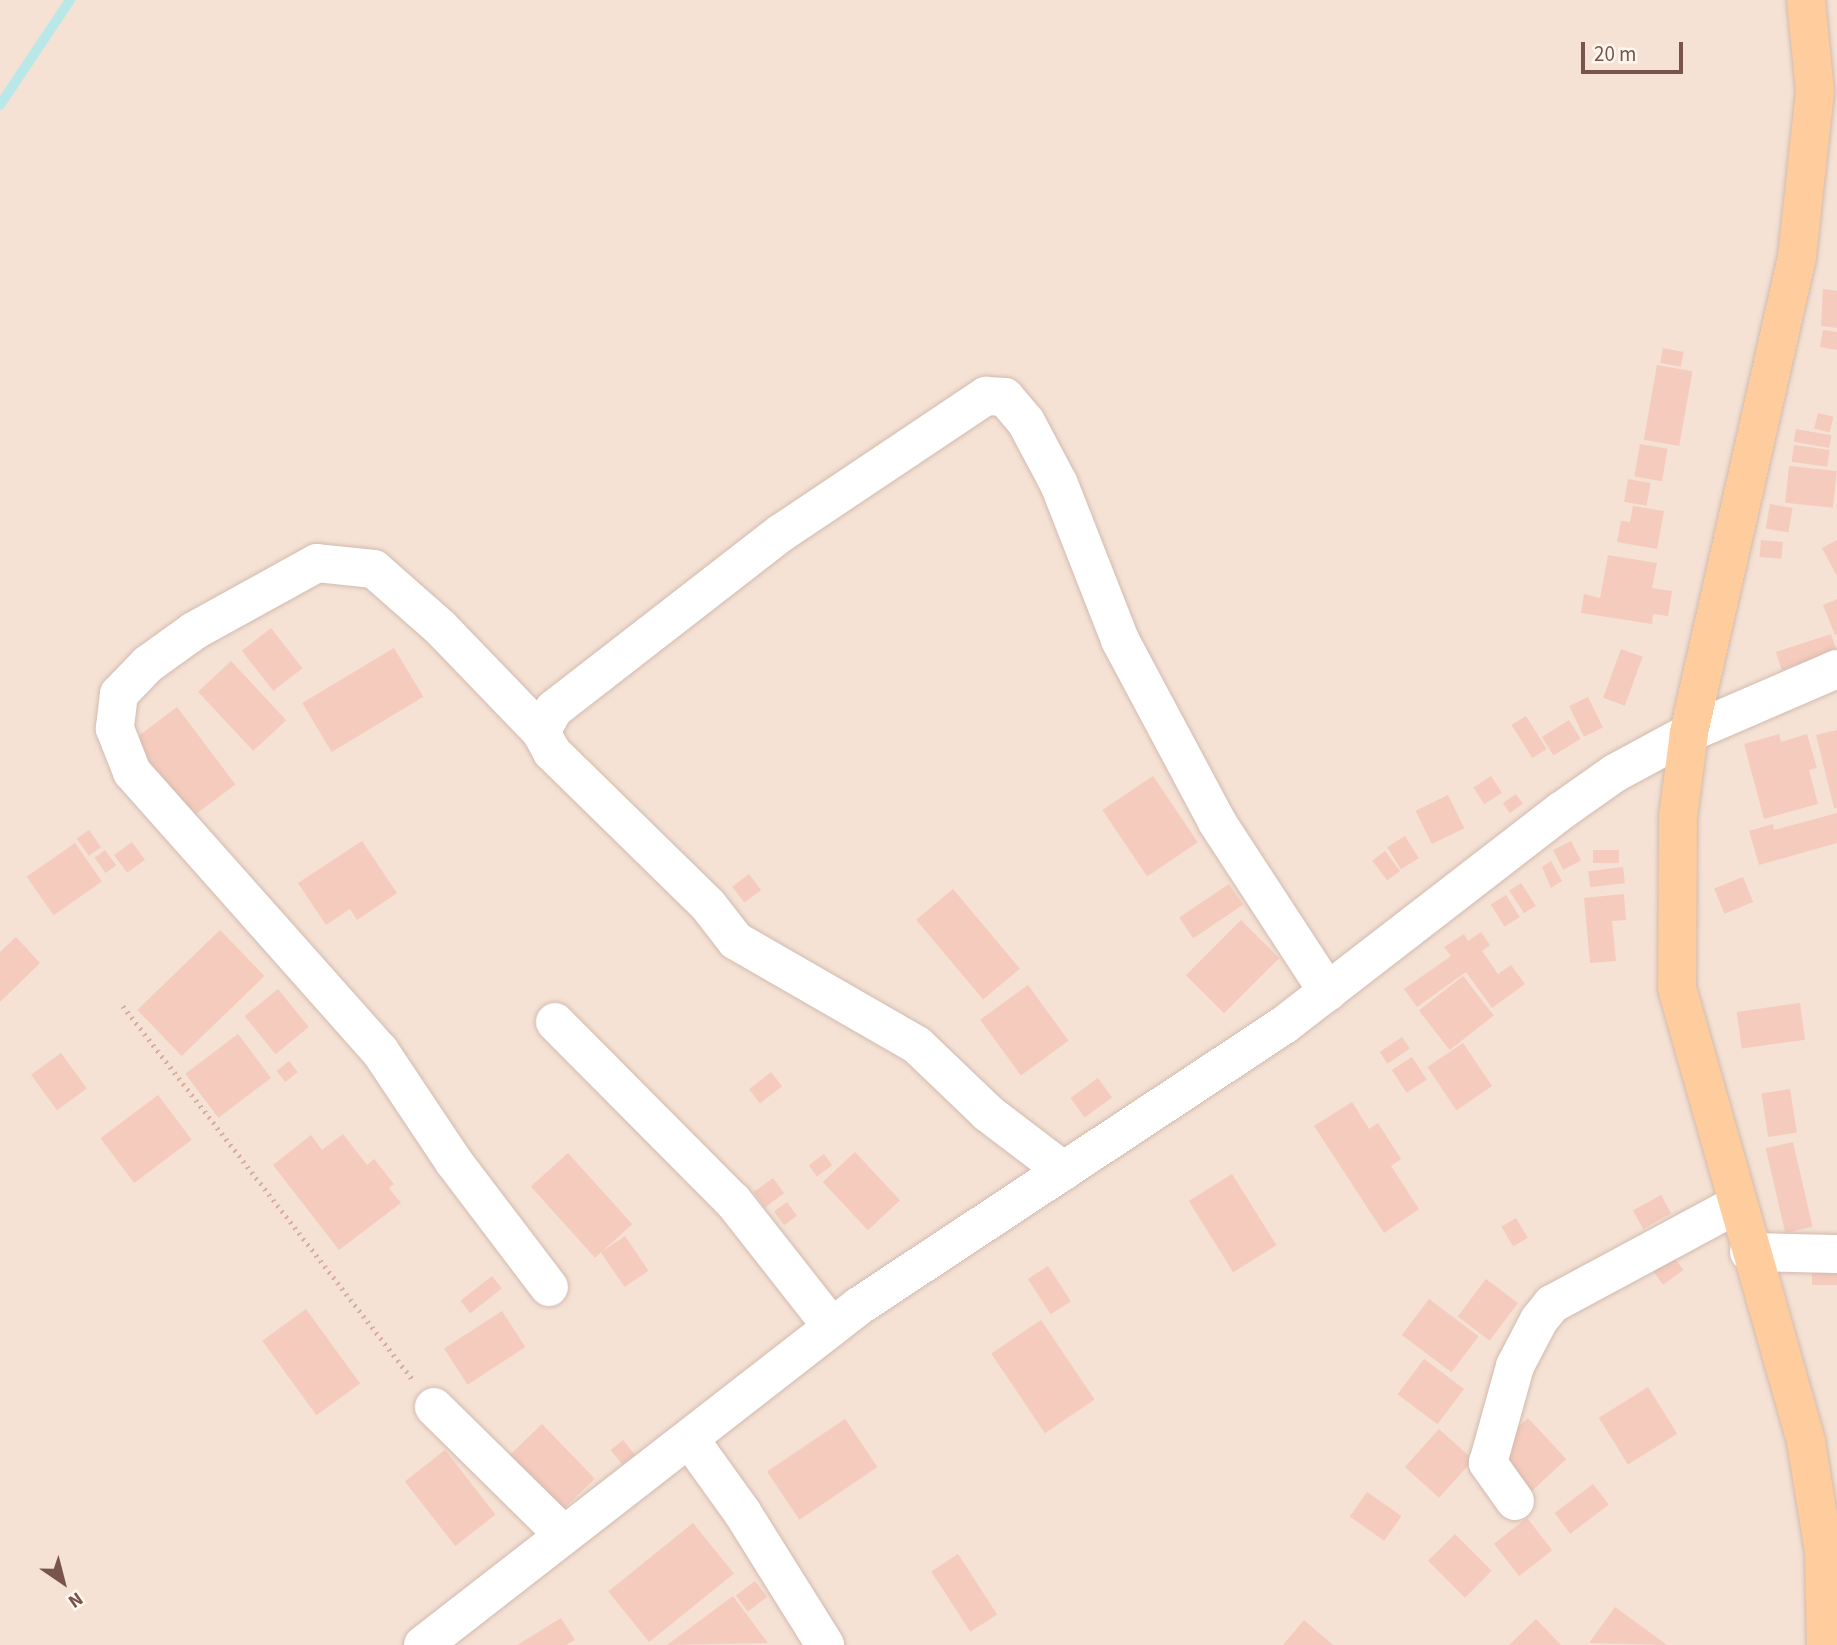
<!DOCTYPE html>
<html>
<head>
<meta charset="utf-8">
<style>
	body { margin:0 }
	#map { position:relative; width:1837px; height:1645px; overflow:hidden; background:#fdf1e7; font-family:"Source Sans 3",sans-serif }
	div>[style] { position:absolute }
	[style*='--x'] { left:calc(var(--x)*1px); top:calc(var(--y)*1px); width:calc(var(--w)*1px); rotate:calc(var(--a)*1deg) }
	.residential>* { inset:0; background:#f5e2d5; transform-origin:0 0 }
	.stream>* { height:10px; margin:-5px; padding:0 5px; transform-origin:5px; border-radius:5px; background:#bae8e8 }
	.building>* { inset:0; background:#f4cbbd; transform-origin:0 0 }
	.path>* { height:4.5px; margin-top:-2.25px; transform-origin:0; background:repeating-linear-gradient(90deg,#d9aea0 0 2px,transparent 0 7px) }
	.roads { filter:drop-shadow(0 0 2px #d2baae) drop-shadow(0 0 2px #d2baae) }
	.minor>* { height:38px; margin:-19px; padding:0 19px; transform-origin:19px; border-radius:19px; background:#fff }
	.major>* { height:38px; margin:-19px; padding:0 19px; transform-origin:19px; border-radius:19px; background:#fecc9d }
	span { translate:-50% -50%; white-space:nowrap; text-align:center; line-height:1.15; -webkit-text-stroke:5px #fff6ee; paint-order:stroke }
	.north { position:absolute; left:28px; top:1547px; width:70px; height:70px; -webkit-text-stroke:5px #fff6ee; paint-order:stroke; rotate:145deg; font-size:19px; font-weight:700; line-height:28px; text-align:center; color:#78544a }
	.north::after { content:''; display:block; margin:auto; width:24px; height:32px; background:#78544a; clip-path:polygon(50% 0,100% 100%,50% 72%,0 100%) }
	.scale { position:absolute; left:1581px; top:42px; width:102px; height:32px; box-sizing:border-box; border:4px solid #78544a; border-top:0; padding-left:9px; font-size:21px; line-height:24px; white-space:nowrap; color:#78544a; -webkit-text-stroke:5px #fff6ee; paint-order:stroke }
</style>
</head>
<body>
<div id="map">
	<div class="residential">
		<i style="left:0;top:0;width:1837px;height:1645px"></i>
	</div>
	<div class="stream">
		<i style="--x:0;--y:105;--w:126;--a:-56.3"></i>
	</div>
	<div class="building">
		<i style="clip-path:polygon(1823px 289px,1837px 291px,1837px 328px,1821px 326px)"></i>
		<i style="clip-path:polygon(1823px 330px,1837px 332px,1837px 350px,1820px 347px)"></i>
		<i style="left:1663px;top:348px;width:21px;height:15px;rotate:11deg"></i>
		<i style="left:1657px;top:365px;width:36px;height:76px;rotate:10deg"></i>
		<i style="left:1818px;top:413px;width:16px;height:16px;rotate:14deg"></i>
		<i style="left:1796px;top:429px;width:36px;height:13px;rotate:10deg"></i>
		<i style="left:1640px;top:444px;width:28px;height:33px;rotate:10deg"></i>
		<i style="left:1794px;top:445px;width:36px;height:17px;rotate:8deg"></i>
		<i style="left:1789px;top:466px;width:48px;height:37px;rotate:6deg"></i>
		<i style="left:1628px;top:479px;width:23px;height:23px;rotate:10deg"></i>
		<i style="left:1770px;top:504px;width:23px;height:25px;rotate:10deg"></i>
		<i style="clip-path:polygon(1633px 506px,1664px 511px,1657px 549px,1617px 542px,1621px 521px,1630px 522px)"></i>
		<i style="left:1761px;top:540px;width:22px;height:17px;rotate:5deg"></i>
		<i style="clip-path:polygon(1837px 540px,1837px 576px,1822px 548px)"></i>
		<i style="clip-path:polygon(1608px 555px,1657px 563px,1652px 588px,1672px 591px,1668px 616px,1653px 614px,1652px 624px,1581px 613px,1584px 594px,1600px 598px)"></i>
		<i style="clip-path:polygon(1837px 599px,1837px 634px,1835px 635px,1823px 605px)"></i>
		<i style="left:271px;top:628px;width:51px;height:37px;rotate:52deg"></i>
		<i style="left:1831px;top:634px;width:19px;height:58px;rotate:72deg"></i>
		<i style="left:394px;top:648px;width:57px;height:107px;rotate:59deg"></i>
		<i style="left:1621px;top:649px;width:23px;height:52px;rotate:20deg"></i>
		<i style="left:231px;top:661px;width:81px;height:45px;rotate:47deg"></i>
		<i style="left:1588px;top:697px;width:34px;height:21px;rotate:64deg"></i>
		<i style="left:177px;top:707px;width:97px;height:62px;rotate:53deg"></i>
		<i style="left:1526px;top:716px;width:39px;height:17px;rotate:58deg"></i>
		<i style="left:1569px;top:720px;width:22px;height:32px;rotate:58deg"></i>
		<i style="clip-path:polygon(1837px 730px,1837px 808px,1834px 808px,1816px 735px)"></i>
		<i style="clip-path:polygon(1779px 734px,1781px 742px,1807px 734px,1817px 768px,1809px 770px,1818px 804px,1764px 819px,1744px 744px)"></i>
		<i style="left:1153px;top:776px;width:80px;height:61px;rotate:56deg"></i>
		<i style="left:1491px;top:776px;width:20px;height:21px;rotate:57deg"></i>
		<i style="left:1516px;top:794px;width:12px;height:16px;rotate:55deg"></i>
		<i style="left:1448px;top:795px;width:37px;height:36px;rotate:64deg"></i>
		<i style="clip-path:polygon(1837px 813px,1837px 843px,1759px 865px,1749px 831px,1773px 824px,1774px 830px)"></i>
		<i style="left:89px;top:830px;width:21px;height:15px;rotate:55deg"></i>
		<i style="left:1405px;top:836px;width:26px;height:21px;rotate:58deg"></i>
		<i style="clip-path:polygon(362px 841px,397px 893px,357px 920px,350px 909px,326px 925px,298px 883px)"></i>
		<i style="left:1571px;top:841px;width:22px;height:20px;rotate:63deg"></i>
		<i style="left:132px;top:842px;width:22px;height:22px;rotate:54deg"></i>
		<i style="left:75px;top:843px;width:47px;height:59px;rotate:55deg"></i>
		<i style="left:105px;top:850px;width:19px;height:13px;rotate:54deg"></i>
		<i style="left:1593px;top:850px;width:26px;height:13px"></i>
		<i style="left:1385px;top:851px;width:25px;height:16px;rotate:53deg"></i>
		<i style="clip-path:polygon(1551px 861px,1562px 881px,1551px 888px,1542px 867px)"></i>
		<i style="left:1623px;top:867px;width:16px;height:35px;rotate:83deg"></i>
		<i style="left:749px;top:874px;width:20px;height:21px;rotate:53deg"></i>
		<i style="left:1743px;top:877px;width:27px;height:31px;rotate:68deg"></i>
		<i style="left:1521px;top:883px;width:27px;height:14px;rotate:57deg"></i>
		<i style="left:1229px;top:884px;width:25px;height:60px;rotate:56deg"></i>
		<i style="left:953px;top:889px;width:104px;height:48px;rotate:50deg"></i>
		<i style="clip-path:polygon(1624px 894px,1626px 920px,1612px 921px,1616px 961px,1590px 963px,1584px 898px)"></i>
		<i style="left:1506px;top:895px;width:26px;height:18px;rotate:58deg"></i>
		<i style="left:1241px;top:920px;width:54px;height:78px;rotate:45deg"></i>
		<i style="left:220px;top:930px;width:64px;height:115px;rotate:46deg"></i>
		<i style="clip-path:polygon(1481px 932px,1490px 945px,1482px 951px,1498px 974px,1511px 965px,1525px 984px,1492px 1008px,1466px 972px,1417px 1007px,1404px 989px,1451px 956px,1444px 947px,1464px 934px,1468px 941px)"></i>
		<i style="clip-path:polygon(16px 937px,40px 963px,0 1002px,0 952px)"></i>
		<i style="left:1463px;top:976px;width:50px;height:56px;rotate:52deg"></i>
		<i style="left:1028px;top:985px;width:69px;height:59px;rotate:54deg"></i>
		<i style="left:278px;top:989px;width:49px;height:43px;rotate:51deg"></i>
		<i style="left:1800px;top:1003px;width:37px;height:64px;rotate:82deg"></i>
		<i style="left:238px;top:1034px;width:55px;height:66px;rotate:53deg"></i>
		<i style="left:1402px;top:1037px;width:14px;height:27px;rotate:56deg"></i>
		<i style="left:1463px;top:1043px;width:52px;height:43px;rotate:56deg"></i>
		<i style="left:61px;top:1053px;width:44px;height:37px;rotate:54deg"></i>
		<i style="left:1412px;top:1057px;width:27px;height:24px;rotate:57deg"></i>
		<i style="left:289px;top:1061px;width:14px;height:16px;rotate:51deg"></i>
		<i style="left:771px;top:1072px;width:18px;height:28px;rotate:52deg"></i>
		<i style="left:1098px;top:1078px;width:24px;height:34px;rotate:54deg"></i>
		<i style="left:1790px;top:1089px;width:44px;height:29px;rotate:81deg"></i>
		<i style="left:158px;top:1095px;width:56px;height:72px;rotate:53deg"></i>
		<i style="clip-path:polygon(1352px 1102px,1369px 1129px,1378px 1123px,1401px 1159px,1391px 1166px,1419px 1209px,1384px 1233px,1314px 1126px)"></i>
		<i style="clip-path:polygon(343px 1134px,367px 1165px,374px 1159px,394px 1184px,389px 1188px,401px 1203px,339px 1250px,273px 1165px,311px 1135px,322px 1150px)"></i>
		<i style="left:1793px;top:1142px;width:87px;height:28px;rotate:77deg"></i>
		<i style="left:855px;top:1152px;width:66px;height:44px;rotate:47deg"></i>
		<i style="left:568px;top:1153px;width:96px;height:50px;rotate:48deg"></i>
		<i style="left:824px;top:1154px;width:14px;height:19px;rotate:54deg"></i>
		<i style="left:1232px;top:1174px;width:84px;height:51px;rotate:58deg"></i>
		<i style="left:773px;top:1178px;width:19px;height:24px;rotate:54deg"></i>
		<i style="left:1661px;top:1195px;width:21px;height:32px;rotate:61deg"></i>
		<i style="left:787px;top:1202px;width:17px;height:16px;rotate:54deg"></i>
		<i style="left:1516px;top:1218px;width:23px;height:17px;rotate:59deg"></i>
		<i style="left:625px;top:1236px;width:42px;height:29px;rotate:56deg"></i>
		<i style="left:1668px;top:1249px;width:26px;height:25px;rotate:54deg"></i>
		<i style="left:1048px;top:1266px;width:42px;height:24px;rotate:57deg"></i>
		<i style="left:1837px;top:1267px;width:18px;height:25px;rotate:90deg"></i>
		<i style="left:492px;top:1276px;width:16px;height:40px;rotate:52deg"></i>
		<i style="left:1486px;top:1279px;width:40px;height:47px;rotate:37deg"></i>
		<i style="left:1429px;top:1299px;width:62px;height:45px;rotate:37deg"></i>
		<i style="left:306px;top:1309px;width:92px;height:54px;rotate:54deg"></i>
		<i style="left:502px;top:1311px;width:43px;height:69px;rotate:57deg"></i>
		<i style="left:1041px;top:1320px;width:96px;height:60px;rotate:56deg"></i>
		<i style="left:1424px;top:1359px;width:50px;height:44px;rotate:37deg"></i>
		<i style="left:1648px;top:1387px;width:55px;height:58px;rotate:58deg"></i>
		<i style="left:1528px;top:1418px;width:56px;height:48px;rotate:47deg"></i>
		<i style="left:845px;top:1419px;width:58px;height:94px;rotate:56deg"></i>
		<i style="left:542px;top:1424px;width:76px;height:48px;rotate:46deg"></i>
		<i style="left:1439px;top:1429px;width:46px;height:51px;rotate:42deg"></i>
		<i style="left:623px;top:1440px;width:19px;height:16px;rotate:51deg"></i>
		<i style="left:445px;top:1450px;width:82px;height:51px;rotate:52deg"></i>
		<i style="left:1593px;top:1484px;width:26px;height:48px;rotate:53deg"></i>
		<i style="left:1367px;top:1492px;width:42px;height:30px;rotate:35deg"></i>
		<i style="left:1527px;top:1518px;width:41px;height:42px;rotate:52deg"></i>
		<i style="left:693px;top:1523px;width:65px;height:109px;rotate:51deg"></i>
		<i style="left:1455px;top:1534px;width:52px;height:38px;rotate:45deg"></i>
		<i style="left:958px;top:1554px;width:72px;height:32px;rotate:57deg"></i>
		<i style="left:755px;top:1581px;width:20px;height:24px;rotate:53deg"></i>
		<i style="clip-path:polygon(733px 1596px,768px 1643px,667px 1645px)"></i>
		<i style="clip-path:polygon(1615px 1607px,1667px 1645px,1589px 1643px)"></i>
		<i style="clip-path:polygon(561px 1618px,575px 1640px,566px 1645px,517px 1645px)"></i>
		<i style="clip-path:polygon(1536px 1619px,1561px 1645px,1509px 1645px)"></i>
		<i style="clip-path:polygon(1304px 1620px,1333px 1645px,1283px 1645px)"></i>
	</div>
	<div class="path">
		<i style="--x:123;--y:1006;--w:472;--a:52.2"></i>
	</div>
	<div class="roads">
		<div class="minor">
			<i style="--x:541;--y:732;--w:144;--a:-133.9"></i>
			<i style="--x:441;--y:628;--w:89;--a:-138.6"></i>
			<i style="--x:374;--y:569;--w:57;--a:-174"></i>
			<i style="--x:317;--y:563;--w:141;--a:151.1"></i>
			<i style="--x:194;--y:631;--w:57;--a:144.3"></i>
			<i style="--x:148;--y:664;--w:42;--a:134"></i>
			<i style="--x:119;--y:694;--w:35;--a:97"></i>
			<i style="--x:115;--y:729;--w:46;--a:68.4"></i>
			<i style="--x:132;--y:772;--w:373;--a:48.4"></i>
			<i style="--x:380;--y:1051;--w:133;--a:56.3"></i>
			<i style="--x:454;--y:1162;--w:157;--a:52.8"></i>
			<i style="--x:555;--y:1022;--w:252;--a:45.2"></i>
			<i style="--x:733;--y:1201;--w:160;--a:51.8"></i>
			<i style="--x:1064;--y:1171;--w:96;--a:-142.7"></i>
			<i style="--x:988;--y:1113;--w:98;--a:-136.2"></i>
			<i style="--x:917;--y:1045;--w:209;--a:-150.1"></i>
			<i style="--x:736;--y:941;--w:46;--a:-127.9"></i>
			<i style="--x:708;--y:905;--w:219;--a:-135.6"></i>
			<i style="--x:552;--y:752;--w:23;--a:-119"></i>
			<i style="--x:541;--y:732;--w:26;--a:-61"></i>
			<i style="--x:554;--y:709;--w:287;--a:-37.8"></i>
			<i style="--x:781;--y:533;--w:247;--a:-33.8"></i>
			<i style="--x:986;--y:396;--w:19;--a:3"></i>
			<i style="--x:1005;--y:397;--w:33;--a:50"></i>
			<i style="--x:1026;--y:422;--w:70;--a:62"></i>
			<i style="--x:1059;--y:484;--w:168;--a:68.6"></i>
			<i style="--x:1120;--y:640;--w:206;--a:61.9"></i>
			<i style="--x:1217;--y:822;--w:203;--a:56.9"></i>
			<i style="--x:1749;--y:1252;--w:88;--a:1.3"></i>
			<i style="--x:434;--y:1407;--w:182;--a:44.6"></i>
			<i style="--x:691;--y:1441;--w:87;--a:54.3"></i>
			<i style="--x:742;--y:1512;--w:157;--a:58"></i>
			<i style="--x:1515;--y:1501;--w:47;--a:-125.4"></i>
			<i style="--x:1488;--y:1463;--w:101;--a:-74.4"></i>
			<i style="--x:1515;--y:1366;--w:52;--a:-62.4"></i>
			<i style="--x:1539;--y:1320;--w:21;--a:-51"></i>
			<i style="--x:1552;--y:1304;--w:209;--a:-28.3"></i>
			<i style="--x:423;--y:1645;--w:552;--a:-37.87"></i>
			<i style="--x:859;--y:1306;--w:509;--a:-33.47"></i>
			<i style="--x:1284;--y:1025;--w:350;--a:-37.7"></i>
			<i style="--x:1561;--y:811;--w:66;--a:-35.1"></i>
			<i style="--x:1615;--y:773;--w:84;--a:-28.4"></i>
			<i style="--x:1689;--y:733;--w:161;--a:-23.4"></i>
		</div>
		<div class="major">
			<i style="--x:1806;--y:0;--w:91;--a:84.4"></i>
			<i style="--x:1815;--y:91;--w:167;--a:96.2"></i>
			<i style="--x:1797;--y:257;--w:488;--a:102.8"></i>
			<i style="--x:1689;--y:733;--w:84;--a:97.5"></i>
			<i style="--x:1678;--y:816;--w:172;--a:90.3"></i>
			<i style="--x:1677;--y:988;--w:472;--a:74.1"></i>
			<i style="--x:1806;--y:1442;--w:111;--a:80.7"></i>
			<i style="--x:1824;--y:1552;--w:93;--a:88.8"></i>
		</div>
	</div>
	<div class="north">N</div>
	<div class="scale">20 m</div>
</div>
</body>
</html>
